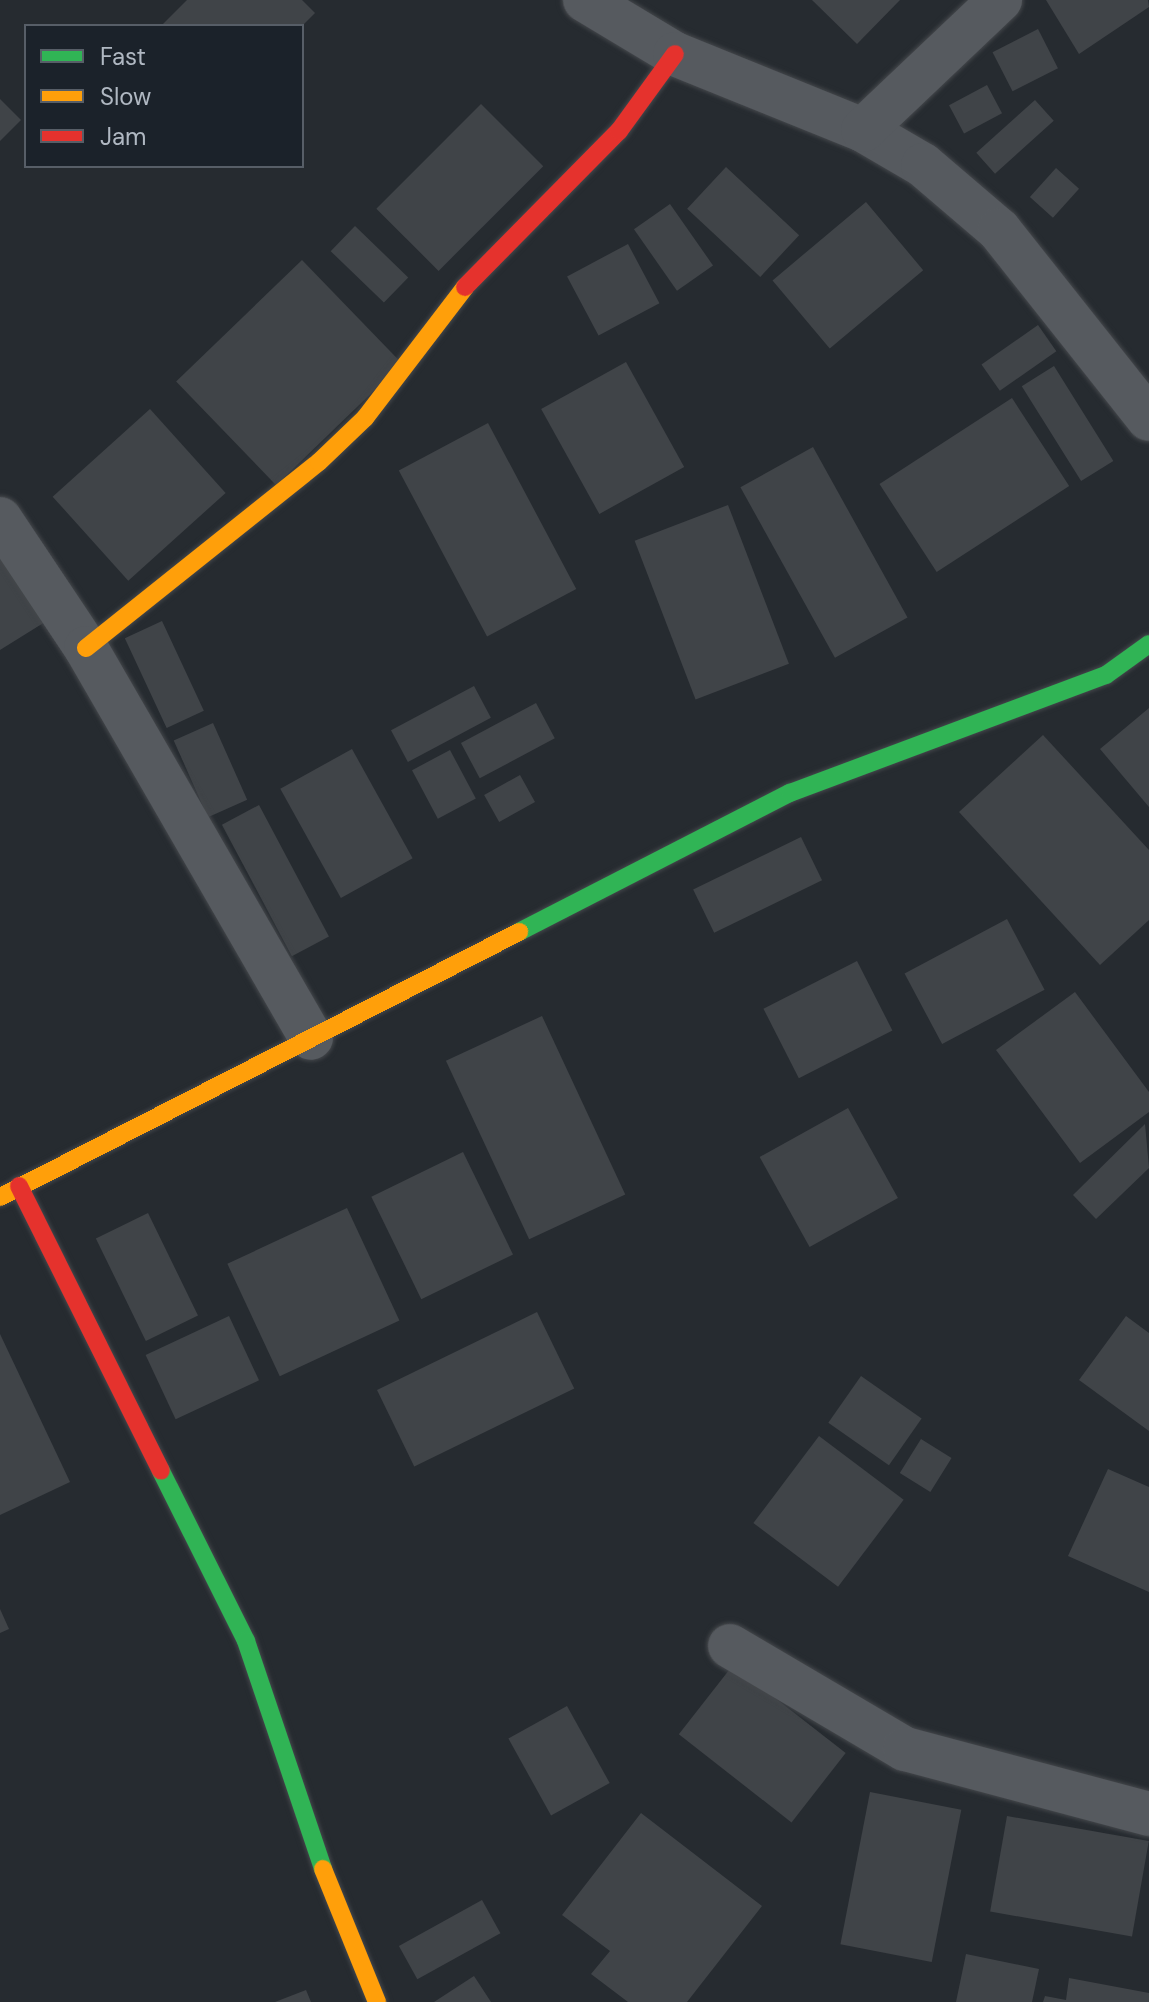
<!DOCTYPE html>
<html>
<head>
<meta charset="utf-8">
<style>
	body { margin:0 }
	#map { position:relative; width:1149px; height:2002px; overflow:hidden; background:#262b30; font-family:"DM Sans",sans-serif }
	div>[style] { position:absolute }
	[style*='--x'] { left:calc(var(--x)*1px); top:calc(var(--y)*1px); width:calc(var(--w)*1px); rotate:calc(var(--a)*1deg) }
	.building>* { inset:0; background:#404448; transform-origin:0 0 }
	.roads { filter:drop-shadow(0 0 2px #44474b) drop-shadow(0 0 2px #44474b) }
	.street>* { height:44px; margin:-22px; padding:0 22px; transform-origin:22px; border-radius:22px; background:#565a5f }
	.fast>* { height:18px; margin:-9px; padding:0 9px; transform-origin:9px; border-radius:9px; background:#30b455 }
	.slow>* { height:18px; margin:-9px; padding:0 9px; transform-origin:9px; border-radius:9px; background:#ff9f0a }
	.jam>* { height:18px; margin:-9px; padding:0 9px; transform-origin:9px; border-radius:9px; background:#e5322d }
	span { translate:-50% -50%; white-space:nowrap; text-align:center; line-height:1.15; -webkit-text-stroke:6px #1b222a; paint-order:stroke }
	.legend { position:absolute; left:24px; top:24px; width:280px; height:144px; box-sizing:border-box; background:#1b222a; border:2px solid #575e67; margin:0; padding:10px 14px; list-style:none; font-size:24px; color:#b0b8c2 }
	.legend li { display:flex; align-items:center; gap:16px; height:40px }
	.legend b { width:40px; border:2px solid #575e67 }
</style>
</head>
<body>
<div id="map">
	<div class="building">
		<i style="clip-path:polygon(187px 0,302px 0,315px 13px,302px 26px,161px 26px)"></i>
		<i style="clip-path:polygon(812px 0,900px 0,857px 44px)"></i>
		<i style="clip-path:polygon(1046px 0,1148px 0,1149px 7px,1079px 54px)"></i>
		<i style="left:1038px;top:29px;width:44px;height:51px;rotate:63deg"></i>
		<i style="left:987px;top:85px;width:32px;height:43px;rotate:62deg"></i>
		<i style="clip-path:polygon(0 99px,21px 120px,0 141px)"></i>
		<i style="left:1035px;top:100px;width:28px;height:79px;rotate:48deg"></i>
		<i style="left:481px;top:104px;width:88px;height:148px;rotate:45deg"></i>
		<i style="left:726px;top:167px;width:100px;height:57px;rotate:43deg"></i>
		<i style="left:1056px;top:168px;width:31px;height:39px;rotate:42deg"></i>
		<i style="left:866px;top:202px;width:89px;height:122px;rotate:50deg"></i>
		<i style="left:670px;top:204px;width:75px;height:44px;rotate:55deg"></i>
		<i style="left:355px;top:226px;width:74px;height:35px;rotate:44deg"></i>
		<i style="left:628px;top:244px;width:67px;height:69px;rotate:62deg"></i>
		<i style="left:302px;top:260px;width:144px;height:175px;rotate:46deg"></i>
		<i style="left:1038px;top:325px;width:32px;height:69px;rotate:55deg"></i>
		<i style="left:626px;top:362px;width:120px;height:97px;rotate:61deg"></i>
		<i style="left:1054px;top:366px;width:112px;height:38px;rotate:58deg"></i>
		<i style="left:1012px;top:398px;width:105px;height:158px;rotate:57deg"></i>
		<i style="left:150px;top:409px;width:113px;height:131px;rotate:48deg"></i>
		<i style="left:488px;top:423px;width:188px;height:101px;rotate:62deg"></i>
		<i style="left:813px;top:447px;width:195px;height:83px;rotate:61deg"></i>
		<i style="left:728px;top:505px;width:170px;height:100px;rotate:69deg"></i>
		<i style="clip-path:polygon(0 548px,45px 622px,0 650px)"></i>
		<i style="left:162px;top:621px;width:99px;height:41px;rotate:65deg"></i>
		<i style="left:474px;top:686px;width:36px;height:94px;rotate:62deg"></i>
		<i style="left:536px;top:703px;width:40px;height:85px;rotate:62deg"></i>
		<i style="clip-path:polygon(1149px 708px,1149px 807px,1100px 749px)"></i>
		<i style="left:213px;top:723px;width:84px;height:43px;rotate:66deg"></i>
		<i style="clip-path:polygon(1043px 735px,1149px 850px,1149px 920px,1100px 965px,959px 812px)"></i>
		<i style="left:352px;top:749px;width:125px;height:82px;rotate:61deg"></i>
		<i style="left:450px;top:750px;width:55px;height:43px;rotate:62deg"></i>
		<i style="left:520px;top:775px;width:31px;height:41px;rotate:61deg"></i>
		<i style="left:259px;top:805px;width:149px;height:42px;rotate:62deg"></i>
		<i style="left:801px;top:837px;width:48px;height:120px;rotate:64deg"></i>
		<i style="left:1007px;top:919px;width:80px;height:116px;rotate:62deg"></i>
		<i style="left:857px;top:961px;width:78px;height:105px;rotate:63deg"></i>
		<i style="clip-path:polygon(1075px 992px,1149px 1092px,1149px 1112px,1080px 1163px,996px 1050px)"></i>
		<i style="left:542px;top:1016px;width:197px;height:106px;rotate:65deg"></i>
		<i style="left:848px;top:1108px;width:103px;height:101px;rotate:61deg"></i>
		<i style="clip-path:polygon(1145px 1124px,1149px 1168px,1096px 1219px,1073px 1195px)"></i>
		<i style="left:463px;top:1152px;width:114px;height:102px;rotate:64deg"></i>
		<i style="left:347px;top:1208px;width:124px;height:132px;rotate:65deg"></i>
		<i style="left:148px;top:1213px;width:114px;height:58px;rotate:64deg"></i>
		<i style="left:537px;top:1312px;width:85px;height:178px;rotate:64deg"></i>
		<i style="left:229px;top:1316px;width:71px;height:92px;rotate:65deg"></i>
		<i style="clip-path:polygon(1126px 1316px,1149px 1333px,1149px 1431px,1079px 1380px)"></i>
		<i style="clip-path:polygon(0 1334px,70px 1482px,0 1515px)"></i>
		<i style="left:861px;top:1376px;width:74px;height:57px;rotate:35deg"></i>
		<i style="left:819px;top:1436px;width:106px;height:109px;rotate:37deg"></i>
		<i style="left:921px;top:1439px;width:36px;height:40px;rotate:32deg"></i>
		<i style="clip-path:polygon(1108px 1469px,1149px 1487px,1149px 1592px,1068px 1556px)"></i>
		<i style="clip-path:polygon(0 1609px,9px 1629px,0 1633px)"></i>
		<i style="left:733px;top:1665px;width:143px;height:88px;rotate:38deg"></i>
		<i style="left:567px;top:1706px;width:88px;height:67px;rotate:61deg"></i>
		<i style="left:870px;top:1792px;width:93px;height:155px;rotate:11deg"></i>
		<i style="clip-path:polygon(641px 1813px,762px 1906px,687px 2002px,628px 2002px,591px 1974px,610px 1951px,562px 1915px)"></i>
		<i style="left:1007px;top:1816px;width:144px;height:97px;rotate:10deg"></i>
		<i style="left:482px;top:1900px;width:38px;height:95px;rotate:61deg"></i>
		<i style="clip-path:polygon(966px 1954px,1039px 1969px,1032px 2002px,956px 2002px)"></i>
		<i style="clip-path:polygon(474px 1976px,491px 2002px,434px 2002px)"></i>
		<i style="clip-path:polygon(1069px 1978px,1149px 1993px,1149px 2002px,1043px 2002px,1045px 1996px,1066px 2000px)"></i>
		<i style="clip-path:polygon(306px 1990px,311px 2002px,275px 2002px)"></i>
	</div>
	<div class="roads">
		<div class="street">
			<i style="--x:585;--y:0;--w:105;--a:31"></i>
			<i style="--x:675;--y:54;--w:203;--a:22"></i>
			<i style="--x:863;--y:130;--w:69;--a:30.3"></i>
			<i style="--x:923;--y:165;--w:100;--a:40.5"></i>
			<i style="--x:999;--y:230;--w:241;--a:51.6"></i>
			<i style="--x:863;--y:130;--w:189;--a:-43.5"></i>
			<i style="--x:0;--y:519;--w:155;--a:56.3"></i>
			<i style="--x:86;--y:648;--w:450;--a:60"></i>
			<i style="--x:730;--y:1646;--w:203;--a:30.5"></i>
			<i style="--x:905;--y:1749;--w:253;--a:14.9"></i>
		</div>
		<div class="fast">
			<i style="--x:519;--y:932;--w:305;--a:-27.2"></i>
			<i style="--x:790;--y:793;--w:337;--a:-20.5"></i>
			<i style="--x:1106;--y:675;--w:53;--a:-35.8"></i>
			<i style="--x:161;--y:1471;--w:190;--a:63.4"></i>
			<i style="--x:246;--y:1641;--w:241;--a:71.3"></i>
		</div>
		<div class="slow">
			<i style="--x:86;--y:648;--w:298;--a:-38.6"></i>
			<i style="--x:319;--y:462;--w:64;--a:-43.7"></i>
			<i style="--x:365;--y:418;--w:165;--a:-52.6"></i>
			<i style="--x:0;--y:1197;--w:583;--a:-27.05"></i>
			<i style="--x:323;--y:1869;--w:144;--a:67.9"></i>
		</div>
		<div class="jam">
			<i style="--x:465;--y:287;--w:219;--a:-45.4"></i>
			<i style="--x:619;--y:131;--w:95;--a:-54"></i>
			<i style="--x:19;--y:1186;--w:318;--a:63.5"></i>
		</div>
	</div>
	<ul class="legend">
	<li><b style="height:10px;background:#30b455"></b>Fast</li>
	<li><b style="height:10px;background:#ff9f0a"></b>Slow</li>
	<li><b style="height:10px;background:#e5322d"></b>Jam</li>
	</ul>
</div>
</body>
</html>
